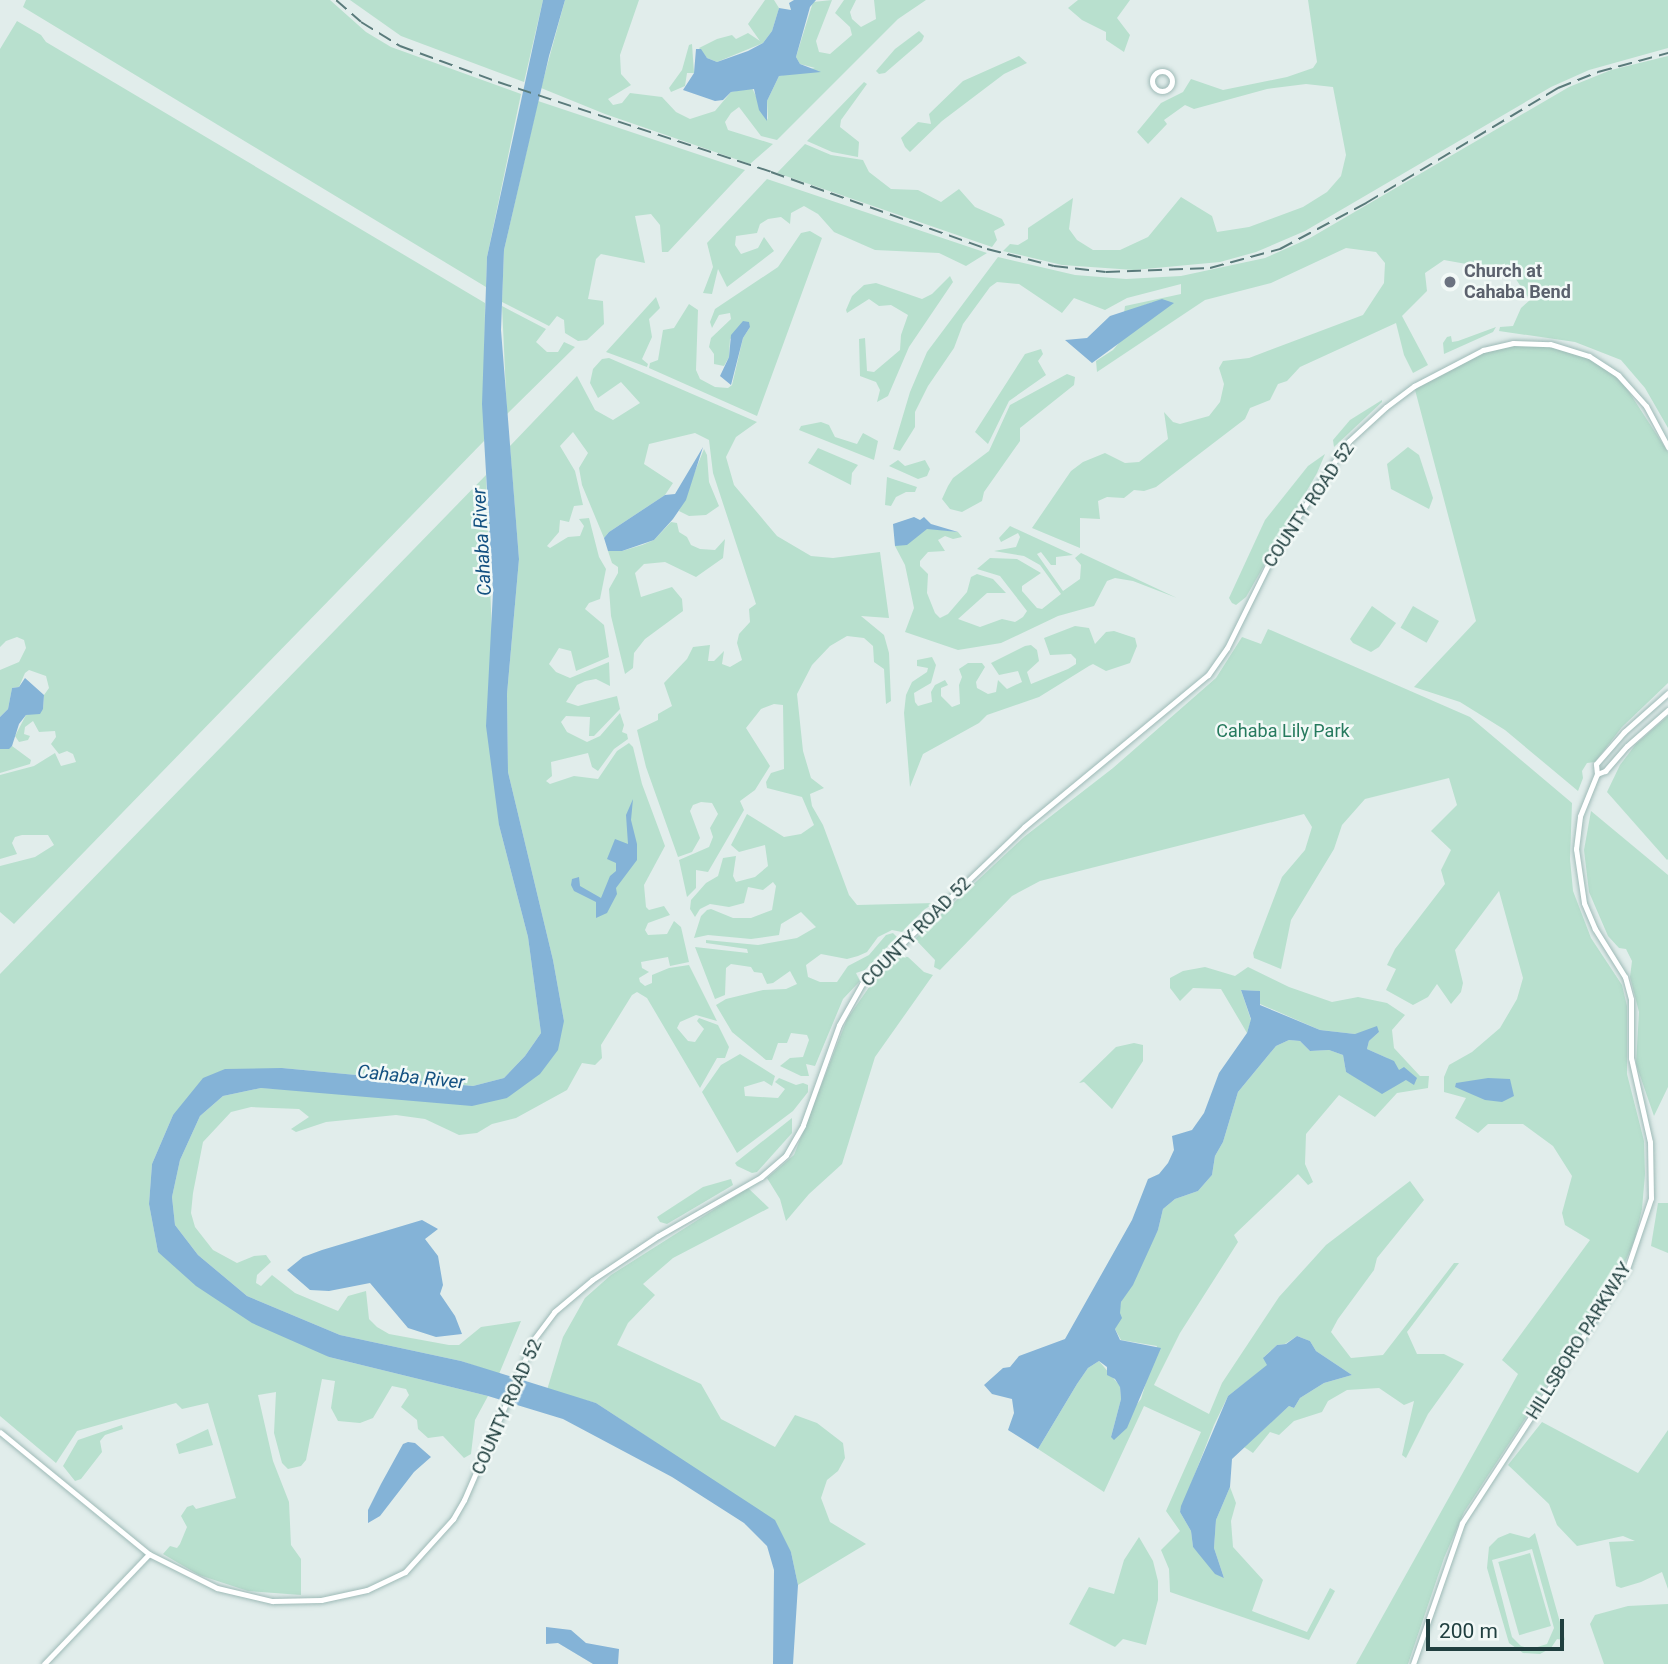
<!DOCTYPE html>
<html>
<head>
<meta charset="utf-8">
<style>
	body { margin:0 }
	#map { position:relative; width:1668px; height:1664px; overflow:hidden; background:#e1edeb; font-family:Roboto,sans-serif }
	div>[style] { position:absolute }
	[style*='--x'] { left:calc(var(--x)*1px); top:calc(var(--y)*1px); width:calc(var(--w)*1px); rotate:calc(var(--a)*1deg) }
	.green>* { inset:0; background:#b8e0ce; transform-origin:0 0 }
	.water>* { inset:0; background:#84b3d7 }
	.roads { filter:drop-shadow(0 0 2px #9ebab7) drop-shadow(0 0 2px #9ebab7) }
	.secondary>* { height:5px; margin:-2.5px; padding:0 2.5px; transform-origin:2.5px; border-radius:2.5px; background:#fff }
	.secondary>.ring { margin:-2.5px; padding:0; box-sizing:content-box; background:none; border:5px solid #fff; border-radius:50% }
	.rail>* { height:2px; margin-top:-1px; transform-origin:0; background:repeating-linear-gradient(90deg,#5a7b7b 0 14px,transparent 0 21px) }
	.dots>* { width:19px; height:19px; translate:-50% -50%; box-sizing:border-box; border:4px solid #f2f9f7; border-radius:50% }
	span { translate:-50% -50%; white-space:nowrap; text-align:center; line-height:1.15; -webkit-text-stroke:5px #f2f9f7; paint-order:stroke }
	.worship-label { font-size:18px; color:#5b616d; font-weight:700 }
	.left { translate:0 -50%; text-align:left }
	.street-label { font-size:18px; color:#203f3f }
	.park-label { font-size:18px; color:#267a5e }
	.water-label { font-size:19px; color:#145181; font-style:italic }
	.scale { position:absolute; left:1426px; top:1619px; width:138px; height:32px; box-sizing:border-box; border:4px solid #203f3f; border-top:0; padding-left:9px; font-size:21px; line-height:24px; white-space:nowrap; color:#203f3f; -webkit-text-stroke:5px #f2f9f7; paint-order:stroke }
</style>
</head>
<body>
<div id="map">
	<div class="green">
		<i style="clip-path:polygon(26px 0,330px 0,366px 32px,391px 47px,521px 94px,487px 257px,486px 287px,23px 7px)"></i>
		<i style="clip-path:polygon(350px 0,543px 0,524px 82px,401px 36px)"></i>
		<i style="clip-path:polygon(565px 0,639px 0,620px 55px,621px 74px,631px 85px,608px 99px,613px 105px,622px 103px,630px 93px,662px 97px,676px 112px,690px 119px,715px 111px,731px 92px,752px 88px,768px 120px,767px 101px,779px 76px,815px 68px,800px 64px,796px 57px,813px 2px,832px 0,816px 41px,819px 52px,830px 54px,852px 35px,850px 27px,835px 13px,844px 0,856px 0,850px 12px,852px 19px,861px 27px,876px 19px,874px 0,926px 0,898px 19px,777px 140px,761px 136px,739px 107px,731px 113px,725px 122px,728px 130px,773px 144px,750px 164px,605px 114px,541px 88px)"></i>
		<i style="clip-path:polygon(765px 0,774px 0,779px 8px,772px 31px,763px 43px,717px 62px,707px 58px,699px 48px,717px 39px,732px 35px,736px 39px,748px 33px,760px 41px,748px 24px)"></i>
		<i style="clip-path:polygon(1078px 0,1130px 0,1117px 18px,1130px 35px,1124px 52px,1106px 40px,1106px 32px,1082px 20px,1068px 8px)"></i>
		<i style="clip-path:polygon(1308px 0,1668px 0,1668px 48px,1589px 70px,1551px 87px,1305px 231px,1256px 252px,1220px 262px,1134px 270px,1062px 265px,1003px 251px,1010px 244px,1018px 245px,1028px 239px,1028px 228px,1073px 198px,1069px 229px,1077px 240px,1093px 250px,1120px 250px,1148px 237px,1181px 197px,1212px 216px,1217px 232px,1249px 227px,1303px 207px,1327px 192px,1341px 176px,1346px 155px,1333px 87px,1306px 84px,1267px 89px,1194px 109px,1185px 105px,1164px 120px,1167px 124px,1148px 144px,1137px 132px,1161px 103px,1183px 92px,1191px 79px,1223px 90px,1287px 77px,1313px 68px,1317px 62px)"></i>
		<i style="clip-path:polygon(17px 21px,41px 35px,46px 42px,485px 303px,484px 441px,14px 924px,0 912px,0 866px,35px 857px,54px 845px,48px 835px,22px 835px,15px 837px,12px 843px,17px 854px,0 859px,0 775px,34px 766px,55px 753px,61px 766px,76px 762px,73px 754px,67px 751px,59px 754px,51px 744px,56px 737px,55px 731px,39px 732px,33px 721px,25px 727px,24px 734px,30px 736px,28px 740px,19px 742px,15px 736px,26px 715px,43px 709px,44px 695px,49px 688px,46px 676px,29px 670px,25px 673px,19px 687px,12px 688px,8px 709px,0 717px,0 670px,19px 662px,26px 648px,24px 640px,17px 637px,6px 641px,0 647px,0 49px)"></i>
		<i style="clip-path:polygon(919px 31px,924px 36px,922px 41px,885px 73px,879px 74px,876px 71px,895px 49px)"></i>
		<i style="clip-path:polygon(692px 44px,694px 73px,687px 73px,685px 86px,671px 92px,669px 88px,682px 70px,689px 45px)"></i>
		<i style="clip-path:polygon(1019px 56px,1027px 63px,1004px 74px,942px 121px,910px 152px,905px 147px,901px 138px,918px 122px,931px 124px,929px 114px,963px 81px)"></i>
		<i style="clip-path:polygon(1668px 56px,1668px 428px,1645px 388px,1621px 360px,1575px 342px,1499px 331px,1500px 327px,1513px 326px,1521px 308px,1530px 300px,1511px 272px,1444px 260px,1425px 273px,1427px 291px,1402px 316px,1428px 365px,1413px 373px,1404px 355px,1396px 323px,1300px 367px,1287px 381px,1278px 384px,1270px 400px,1250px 408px,1245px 419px,1156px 487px,1144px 491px,1134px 490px,1124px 498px,1107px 497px,1098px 501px,1100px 519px,1080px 518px,1080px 548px,1032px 528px,1071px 471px,1083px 462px,1105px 453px,1125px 463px,1139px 462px,1168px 439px,1164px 412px,1173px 422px,1180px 424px,1209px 416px,1220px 402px,1224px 384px,1219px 368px,1223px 361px,1249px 358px,1363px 315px,1384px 283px,1385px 263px,1376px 252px,1346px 248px,1271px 283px,1205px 300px,1097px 372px,1096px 361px,1113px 350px,1153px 302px,1124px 313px,1125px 306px,1181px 294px,1181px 284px,1127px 298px,1105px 310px,1074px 298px,1062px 313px,1019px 284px,997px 282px,990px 287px,963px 324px,954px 348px,928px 386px,915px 412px,915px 427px,900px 451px,893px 449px,910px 392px,927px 352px,998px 257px,1075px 275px,1126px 279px,1181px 276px,1265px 258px,1310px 238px,1569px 87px,1611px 70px)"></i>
		<i style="clip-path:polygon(864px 82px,867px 84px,841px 120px,840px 127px,859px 142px,858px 157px,832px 152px,807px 141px)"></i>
		<i style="clip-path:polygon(538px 101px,745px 170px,668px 252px,662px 252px,660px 225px,651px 214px,635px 216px,645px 263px,601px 254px,596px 259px,588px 299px,603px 301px,604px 324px,587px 340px,578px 341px,565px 333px,564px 320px,557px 316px,549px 326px,502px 302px,504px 250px)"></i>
		<i style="clip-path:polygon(805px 144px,831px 155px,863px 160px,869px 172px,891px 189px,918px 190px,941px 202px,959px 189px,975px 207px,1002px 219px,1005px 225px,994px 231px,997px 240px,992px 247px,777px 173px)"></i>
		<i style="clip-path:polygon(767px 179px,987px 253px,966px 266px,939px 253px,875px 250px,834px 232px,818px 214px,804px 206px,791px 213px,790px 224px,781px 217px,768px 219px,760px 224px,757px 233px,736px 236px,735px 245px,741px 254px,758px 248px,764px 237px,774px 251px,727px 287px,718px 269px,712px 294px,703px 293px,713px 267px,707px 243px)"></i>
		<i style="clip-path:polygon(810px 231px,822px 238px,757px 416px,649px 368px,650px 363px,658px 360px,663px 330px,674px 328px,689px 304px,698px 310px,696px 370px,700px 379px,715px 387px,728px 388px,732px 385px,743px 338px,750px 327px,730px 339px,729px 357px,724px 366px,714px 364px,714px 354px,709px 347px,711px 338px,731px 319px,730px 313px,719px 315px,712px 328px,710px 322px,715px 309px,778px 267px,801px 233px)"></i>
		<i style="clip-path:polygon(950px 276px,953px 282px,909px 347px,888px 396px,877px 402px,880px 390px,876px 382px,860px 376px,859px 339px,865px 338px,867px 371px,874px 372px,900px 350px,901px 335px,908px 315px,891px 305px,879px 306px,869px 299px,847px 313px,846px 310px,852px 296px,864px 285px,876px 283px,922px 299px,932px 294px)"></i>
		<i style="clip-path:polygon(656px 297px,660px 308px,649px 319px,652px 337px,642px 359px,648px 364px,647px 367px,606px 352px)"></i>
		<i style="clip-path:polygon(502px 306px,546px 329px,536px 342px,547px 352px,558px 352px,564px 342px,575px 347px,507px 414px)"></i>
		<i style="clip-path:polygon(1496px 327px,1493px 332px,1444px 354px,1443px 343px,1447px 337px,1451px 336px,1452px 342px,1458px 341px)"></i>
		<i style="clip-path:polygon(1504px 344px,1560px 346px,1589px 356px,1618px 375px,1668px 452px,1668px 683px,1622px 727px,1595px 762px,1587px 763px,1582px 771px,1583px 778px,1578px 791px,1505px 730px,1460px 702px,1414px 687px,1476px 621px,1414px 386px,1474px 353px)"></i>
		<i style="clip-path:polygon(1041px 349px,1043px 354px,1038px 361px,1046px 375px,1009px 401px,988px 444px,975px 432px,1025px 354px)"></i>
		<i style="clip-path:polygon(609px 358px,757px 422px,736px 437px,726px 457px,734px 485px,777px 536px,811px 556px,833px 558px,880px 552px,889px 618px,861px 616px,884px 635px,889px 653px,891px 701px,886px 704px,884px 669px,874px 662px,873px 646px,864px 638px,847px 636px,830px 646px,812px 665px,797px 694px,803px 751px,811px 778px,824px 788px,810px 794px,812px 806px,823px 825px,849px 895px,857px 905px,935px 903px,925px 909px,902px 932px,892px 930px,878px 937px,867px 952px,858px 956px,847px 959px,821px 954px,806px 965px,808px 977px,820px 982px,837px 982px,848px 966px,869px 955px,886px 935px,893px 933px,897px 937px,865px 970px,856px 973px,860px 981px,843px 999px,815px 1066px,806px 1064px,809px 1076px,801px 1076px,780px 1066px,790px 1058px,803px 1057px,809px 1040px,807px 1035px,791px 1033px,787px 1043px,778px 1043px,772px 1060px,766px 1060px,732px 1032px,716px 1005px,726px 999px,763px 990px,786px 989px,797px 984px,790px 971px,773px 983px,767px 984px,762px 973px,754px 972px,751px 967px,731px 964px,726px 968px,725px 995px,715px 999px,695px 947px,748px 953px,747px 949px,706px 943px,706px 940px,758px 945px,797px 938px,816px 927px,801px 912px,781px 924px,779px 935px,751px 939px,708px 935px,694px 938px,701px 916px,707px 910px,711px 909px,733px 918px,751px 918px,772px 910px,776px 886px,773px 882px,763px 890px,748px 887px,744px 903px,729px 907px,710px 904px,700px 909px,695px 917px,690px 909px,691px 900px,706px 883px,718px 876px,723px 858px,736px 856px,733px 876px,736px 882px,755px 877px,768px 866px,765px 845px,739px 852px,731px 845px,747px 814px,784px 837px,801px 834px,814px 825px,802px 797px,767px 788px,766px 782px,771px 773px,784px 769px,783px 705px,774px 704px,761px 709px,746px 728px,770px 766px,755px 790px,740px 801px,744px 810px,708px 872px,696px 870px,696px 888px,687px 897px,679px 860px,709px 847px,713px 837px,710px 828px,718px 814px,712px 803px,701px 802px,693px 805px,690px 811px,700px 838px,692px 852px,678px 857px,646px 767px,637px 730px,658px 720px,658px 714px,672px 706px,664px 683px,687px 659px,693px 647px,710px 645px,708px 661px,714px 661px,724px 651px,722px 664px,730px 667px,742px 660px,737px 643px,739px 634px,750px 622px,749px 609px,756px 604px,713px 473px,709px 440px,695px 433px,649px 444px,644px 464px,673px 483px,665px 495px,609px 532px,604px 538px,582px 485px,579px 468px,588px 453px,573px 432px,560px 446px,575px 471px,583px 505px,574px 506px,569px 522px,560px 520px,559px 532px,547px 546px,550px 548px,568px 537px,580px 536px,584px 526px,579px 519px,589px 518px,599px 557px,606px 569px,600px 599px,589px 603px,585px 609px,604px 625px,609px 657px,576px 671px,571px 651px,559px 648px,549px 664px,556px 672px,570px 678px,609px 662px,610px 686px,596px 679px,585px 681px,577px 685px,566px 702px,578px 706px,617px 696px,620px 709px,594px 736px,589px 736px,590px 717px,566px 716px,561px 722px,567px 732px,587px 742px,600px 736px,620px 713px,624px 725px,622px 732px,627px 734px,628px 739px,614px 749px,598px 771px,592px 767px,588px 753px,551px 762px,552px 776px,546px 781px,550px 784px,574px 776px,598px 779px,617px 751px,629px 743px,633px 747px,642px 784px,665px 846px,644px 885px,646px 907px,649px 910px,664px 906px,670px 915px,648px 923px,645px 930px,648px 935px,667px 934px,674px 921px,681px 927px,689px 962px,670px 966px,668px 957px,641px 962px,642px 968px,649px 972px,639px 978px,640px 982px,645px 986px,652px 983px,652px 975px,669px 968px,689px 965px,717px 1021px,696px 1015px,680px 1022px,677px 1028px,688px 1041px,695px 1042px,704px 1029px,697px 1021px,699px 1018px,718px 1025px,729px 1047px,725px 1058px,717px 1058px,700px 1088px,647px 998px,637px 992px,632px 995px,601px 1045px,602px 1058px,595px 1065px,582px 1063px,567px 1090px,516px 1118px,492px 1124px,477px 1133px,459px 1135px,425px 1119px,396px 1115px,326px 1122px,296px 1132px,291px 1129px,309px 1117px,299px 1109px,251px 1107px,231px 1112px,203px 1142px,193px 1193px,191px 1213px,195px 1227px,213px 1250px,237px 1263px,254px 1256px,266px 1255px,271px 1262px,257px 1275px,256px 1283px,261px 1286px,272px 1275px,295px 1293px,338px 1311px,348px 1296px,366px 1291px,369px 1319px,377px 1327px,389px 1334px,449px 1345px,459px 1345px,481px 1327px,521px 1321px,499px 1374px,461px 1361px,340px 1335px,247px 1296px,198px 1255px,175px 1225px,172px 1197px,180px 1160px,200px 1116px,223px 1096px,261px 1088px,507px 1098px,564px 1021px,553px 960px,508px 772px,507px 694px,519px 559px,510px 446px,577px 376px,595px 410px,613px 420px,640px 403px,621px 382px,598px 398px,590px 383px,593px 369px,602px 359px)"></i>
		<i style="clip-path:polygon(1067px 374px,1075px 377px,1074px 385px,1020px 428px,1020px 441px,984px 492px,982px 501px,962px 512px,950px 509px,942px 499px,948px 486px,953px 478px,989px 451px,1010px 405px)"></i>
		<i style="clip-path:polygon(1382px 400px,1382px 402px,1334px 447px,1333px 440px,1350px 420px)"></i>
		<i style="clip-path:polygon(821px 422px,829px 425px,835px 437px,857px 444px,863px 433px,878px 441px,874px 460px,799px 430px,801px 426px)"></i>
		<i style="clip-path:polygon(1408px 447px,1419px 455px,1433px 498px,1429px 509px,1391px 489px,1387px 464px)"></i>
		<i style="clip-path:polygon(818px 448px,858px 465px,852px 473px,851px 485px,808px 463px)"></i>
		<i style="clip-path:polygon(704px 449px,707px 455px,709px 482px,719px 506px,706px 515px,689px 516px,679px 511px)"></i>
		<i style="clip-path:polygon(1325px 454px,1317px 473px,1246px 597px,1236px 605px,1232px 603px,1229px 598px,1265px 520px,1308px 466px)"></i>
		<i style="clip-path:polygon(898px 460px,905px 466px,925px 460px,930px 469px,927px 476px,918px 479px,889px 466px)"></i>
		<i style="clip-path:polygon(486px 475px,499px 825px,528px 937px,541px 1033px,525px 1056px,504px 1078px,473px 1086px,282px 1068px,173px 1115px,152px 1164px,149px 1204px,158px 1252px,329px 1357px,488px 1396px,475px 1420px,471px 1454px,464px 1458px,443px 1436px,428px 1438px,418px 1429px,417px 1420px,401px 1407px,409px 1395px,406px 1389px,392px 1386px,373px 1418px,360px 1423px,338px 1421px,331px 1408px,335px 1381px,322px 1379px,306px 1460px,301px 1466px,288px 1469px,282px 1463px,274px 1433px,276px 1392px,258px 1395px,273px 1461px,289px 1502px,291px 1545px,301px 1559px,301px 1595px,248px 1591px,199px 1575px,163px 1554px,170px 1546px,177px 1548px,180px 1544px,187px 1527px,181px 1516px,187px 1507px,193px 1505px,196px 1509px,236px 1498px,208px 1403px,182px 1409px,176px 1403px,77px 1431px,56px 1463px,0 1416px,0 974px)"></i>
		<i style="clip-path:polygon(887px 477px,917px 487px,915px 492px,906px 492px,896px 497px,891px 506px,885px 505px)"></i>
		<i style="clip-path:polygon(671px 522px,677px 523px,679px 532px,687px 537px,691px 545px,700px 549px,715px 550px,725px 539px,723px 558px,696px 577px,665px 562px,644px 564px,635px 573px,641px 597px,672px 587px,682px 599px,683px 611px,645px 639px,634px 653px,633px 668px,625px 674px,611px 616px,609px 589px,618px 573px,618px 567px,612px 563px,608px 551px,622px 551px,642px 545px,654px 540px)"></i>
		<i style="clip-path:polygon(1010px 526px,1073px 555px,1056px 557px,1056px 565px,1051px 565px,1041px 552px,1037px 554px,1063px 591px,1080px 579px,1081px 565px,1075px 558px,1081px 553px,1177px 598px,1133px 581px,1115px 578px,1107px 581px,1094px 606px,1058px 616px,1001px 643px,958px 650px,905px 632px,914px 608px,905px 565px,895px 546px,927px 528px,958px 532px,962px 537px,953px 539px,945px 536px,938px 540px,945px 551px,928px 552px,920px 561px,920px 566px,928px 574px,927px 593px,935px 613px,940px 618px,948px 614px,967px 592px,971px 577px,977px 574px,993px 579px,1006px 593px,987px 593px,958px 619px,980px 627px,1002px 619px,1015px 622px,1023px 617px,1027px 611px,1000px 576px,977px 569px,990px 558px,1017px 559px,1041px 573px,1022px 586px,1022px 591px,1037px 608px,1042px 609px,1061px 594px,1040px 565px,1024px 556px,994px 551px,1016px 547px,1020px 537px,1018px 533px,1001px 542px,999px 538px)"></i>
		<i style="clip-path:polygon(1372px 606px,1396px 623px,1379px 647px,1371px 652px,1353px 643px,1350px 639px)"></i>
		<i style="left:1413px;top:606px;width:30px;height:25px;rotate:30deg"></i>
		<i style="clip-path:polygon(1075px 626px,1089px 628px,1095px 644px,1106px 632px,1114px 631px,1135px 638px,1137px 646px,1130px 663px,1106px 671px,1093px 664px,1089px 666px,1039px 697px,987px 715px,979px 723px,923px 754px,910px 787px,904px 713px,906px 695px,912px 682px,927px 672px,928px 668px,917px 666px,917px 660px,932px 657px,936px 665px,931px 683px,914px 693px,915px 702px,918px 706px,932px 702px,931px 692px,935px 685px,945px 680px,948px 685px,941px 688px,941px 696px,952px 707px,960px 704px,959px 685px,962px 677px,959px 669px,968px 663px,982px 663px,985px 667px,976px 682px,977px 688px,988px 694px,996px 692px,998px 680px,1007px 689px,1022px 682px,1018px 671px,999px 675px,991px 663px,1025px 646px,1031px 645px,1037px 650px,1039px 661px,1027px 672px,1031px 684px,1068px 669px,1076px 664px,1076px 659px,1071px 654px,1050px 655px,1044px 638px)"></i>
		<i style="clip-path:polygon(1268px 629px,1470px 717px,1572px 803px,1570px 859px,1573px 891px,1591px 938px,1622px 985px,1627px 1006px,1627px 1074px,1644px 1141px,1645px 1174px,1642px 1209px,1635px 1239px,1620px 1274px,1464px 1512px,1444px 1558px,1408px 1664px,1356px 1664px,1518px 1374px,1502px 1360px,1590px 1240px,1565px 1225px,1562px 1213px,1572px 1176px,1553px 1146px,1523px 1124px,1488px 1124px,1478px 1133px,1455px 1118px,1466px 1098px,1444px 1092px,1444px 1077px,1449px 1065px,1472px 1052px,1500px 1028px,1517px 999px,1523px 978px,1499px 891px,1455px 950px,1463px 983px,1461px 992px,1451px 1004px,1437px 984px,1428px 997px,1413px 1005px,1386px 990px,1396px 969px,1387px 965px,1395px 949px,1445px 884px,1441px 870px,1451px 850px,1431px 831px,1457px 805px,1449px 778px,1365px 799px,1342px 825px,1334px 849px,1291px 920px,1281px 969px,1254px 958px,1253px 953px,1282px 877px,1305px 850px,1312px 827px,1304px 814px,1040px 881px,1012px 896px,940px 970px,934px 967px,935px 960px,915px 939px,1024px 837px,1113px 768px,1216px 678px,1242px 637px,1261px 644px)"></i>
		<i style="clip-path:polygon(1668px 716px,1668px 859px,1667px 860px,1607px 792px,1620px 765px,1636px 744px)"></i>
		<i style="clip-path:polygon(12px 746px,31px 760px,30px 764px,0 773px,0 749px,8px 749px)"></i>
		<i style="clip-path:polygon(1591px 811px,1668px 875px,1668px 1087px,1654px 1116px,1636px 1064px,1639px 1012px,1630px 977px,1632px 961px,1626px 949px,1619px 948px,1608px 936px,1589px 892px,1584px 850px)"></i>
		<i style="clip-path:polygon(898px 956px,908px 957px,924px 972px,933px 975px,875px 1057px,842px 1164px,809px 1194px,786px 1221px,780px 1199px,767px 1178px,794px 1155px,847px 1019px,872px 983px)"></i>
		<i style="clip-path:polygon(1205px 967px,1235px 976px,1248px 967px,1289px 987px,1332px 1002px,1358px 997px,1387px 1003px,1405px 1015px,1392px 1030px,1394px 1048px,1420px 1076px,1429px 1076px,1428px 1088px,1397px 1093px,1375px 1117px,1339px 1095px,1306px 1134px,1305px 1164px,1313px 1182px,1308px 1185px,1298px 1174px,1234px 1235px,1238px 1242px,1180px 1333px,1154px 1385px,1209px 1414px,1222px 1383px,1279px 1297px,1326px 1245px,1410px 1181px,1424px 1200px,1377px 1258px,1374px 1270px,1338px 1319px,1331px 1332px,1351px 1358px,1383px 1355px,1454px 1263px,1459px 1263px,1407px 1332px,1417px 1354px,1444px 1354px,1464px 1364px,1428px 1414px,1406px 1458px,1402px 1455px,1414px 1401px,1404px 1405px,1379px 1388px,1347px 1390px,1328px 1401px,1322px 1412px,1294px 1421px,1279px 1435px,1270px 1432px,1253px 1453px,1244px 1447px,1289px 1406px,1294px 1408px,1300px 1398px,1324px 1383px,1352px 1375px,1316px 1351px,1310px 1341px,1297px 1336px,1285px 1344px,1277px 1345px,1264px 1357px,1268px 1365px,1228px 1396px,1214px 1425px,1180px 1512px,1191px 1531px,1193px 1547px,1224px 1578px,1214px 1548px,1216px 1520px,1230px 1487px,1236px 1503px,1231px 1521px,1233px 1547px,1263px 1580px,1252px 1611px,1307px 1632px,1330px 1588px,1335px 1591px,1309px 1640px,1170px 1592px,1169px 1569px,1161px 1550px,1180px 1531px,1166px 1511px,1201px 1432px,1144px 1406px,1104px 1492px,1038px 1449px,1077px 1384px,1088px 1368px,1099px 1361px,1120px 1386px,1121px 1399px,1111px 1437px,1141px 1399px,1157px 1346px,1121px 1340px,1115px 1329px,1121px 1302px,1158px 1230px,1163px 1209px,1175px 1199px,1198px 1191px,1212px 1175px,1215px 1156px,1223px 1142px,1238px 1092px,1276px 1046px,1289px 1040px,1300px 1041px,1310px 1051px,1329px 1050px,1343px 1055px,1346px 1072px,1377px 1088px,1406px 1080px,1387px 1058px,1367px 1049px,1369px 1041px,1379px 1032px,1355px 1034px,1320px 1030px,1260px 1004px,1259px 991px,1241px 990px,1251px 1020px,1247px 1033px,1221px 989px,1193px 988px,1180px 1001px,1170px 988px,1170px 978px,1183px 971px)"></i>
		<i style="clip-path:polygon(1134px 1043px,1143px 1045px,1143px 1061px,1112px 1109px,1084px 1082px,1079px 1083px,1116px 1047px)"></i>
		<i style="clip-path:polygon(740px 1054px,775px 1076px,772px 1086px,764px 1081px,744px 1087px,745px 1096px,778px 1098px,785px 1089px,775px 1082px,779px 1078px,796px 1085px,803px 1083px,808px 1085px,808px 1092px,793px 1111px,737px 1153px,702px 1092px,721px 1065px)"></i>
		<i style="clip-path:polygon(792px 1118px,792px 1133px,757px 1172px,752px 1173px,737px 1166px,735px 1163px)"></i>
		<i style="clip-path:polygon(731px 1179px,733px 1185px,667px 1224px,660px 1222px,657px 1217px,703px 1187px)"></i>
		<i style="clip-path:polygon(748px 1188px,769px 1208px,673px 1258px,643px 1284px,655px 1295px,628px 1323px,617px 1345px,701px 1384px,721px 1419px,775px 1447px,795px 1415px,817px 1423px,843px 1443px,845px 1458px,838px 1471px,827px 1480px,821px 1498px,830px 1522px,866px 1544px,798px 1585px,791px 1552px,655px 1442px,596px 1403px,547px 1390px,563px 1337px,585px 1298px,611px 1275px)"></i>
		<i style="clip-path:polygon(1658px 1203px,1668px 1203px,1668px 1253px,1651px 1246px)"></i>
		<i style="clip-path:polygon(1542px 1422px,1638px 1473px,1668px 1430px,1668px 1589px,1662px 1572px,1641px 1582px,1621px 1588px,1616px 1586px,1609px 1542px,1635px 1541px,1623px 1536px,1577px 1546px,1557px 1525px,1549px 1504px,1508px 1465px)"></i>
		<i style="clip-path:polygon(122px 1425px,123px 1429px,105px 1435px,100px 1441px,102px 1452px,81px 1479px,75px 1481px,63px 1466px,78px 1440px)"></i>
		<i style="clip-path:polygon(208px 1429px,213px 1445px,179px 1454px,176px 1444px)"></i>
		<i style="clip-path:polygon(evenodd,1510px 1533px,1529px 1538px,1535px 1533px,1565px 1640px,1557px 1639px,1551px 1648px,1540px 1654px,1523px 1653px,1509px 1643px,1487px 1568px,1489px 1547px,1498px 1538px,1510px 1533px,1532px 1549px,1554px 1628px,1547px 1644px,1531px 1649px,1521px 1646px,1512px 1637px,1492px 1560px,1532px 1549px)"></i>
		<i style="clip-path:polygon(1139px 1537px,1153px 1561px,1158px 1581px,1158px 1600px,1146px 1645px,1123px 1639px,1115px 1647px,1069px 1624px,1089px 1587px,1114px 1594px,1124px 1560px)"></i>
		<i style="left:1530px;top:1553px;width:76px;height:33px;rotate:74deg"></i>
		<i style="clip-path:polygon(1668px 1604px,1668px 1664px,1604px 1664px,1590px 1624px,1595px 1615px,1628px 1606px)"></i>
	</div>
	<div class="water">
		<i style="clip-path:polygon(543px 0,565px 0,549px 56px,504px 250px,501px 330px,519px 559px,507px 694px,508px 772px,553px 960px,564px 1021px,558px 1050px,540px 1074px,507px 1098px,472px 1106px,261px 1088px,223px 1096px,200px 1116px,180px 1160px,172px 1197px,175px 1225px,198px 1255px,247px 1296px,340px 1335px,461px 1361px,596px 1403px,775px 1520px,791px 1552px,798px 1585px,793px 1664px,773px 1664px,774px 1570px,767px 1546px,744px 1523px,672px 1477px,563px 1419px,488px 1396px,329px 1357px,252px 1323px,196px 1286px,158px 1252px,149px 1204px,152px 1164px,173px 1115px,203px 1078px,225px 1069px,282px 1068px,473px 1086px,504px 1078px,525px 1056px,541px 1033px,528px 937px,499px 825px,486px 726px,493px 592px,482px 404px,487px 257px)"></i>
		<i style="clip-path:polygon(794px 0,816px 0,810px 7px,796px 57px,800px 64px,821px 72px,779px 76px,767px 101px,767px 121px,759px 110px,754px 89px,731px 92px,723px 100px,715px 101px,683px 90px,694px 73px,696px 49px,701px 49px,707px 58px,717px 62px,748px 51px,763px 43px,772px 31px,779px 8px,791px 10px,789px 3px)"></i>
		<i style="clip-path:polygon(1162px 299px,1174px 303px,1092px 363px,1065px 340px,1087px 338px,1110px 316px)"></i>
		<i style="clip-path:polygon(743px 321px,749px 322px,750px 327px,743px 338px,731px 385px,720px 376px,729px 357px,731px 335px)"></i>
		<i style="clip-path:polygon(703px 447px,686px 500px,673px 519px,654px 540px,622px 551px,608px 551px,604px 538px,609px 532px,665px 495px,675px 494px)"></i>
		<i style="clip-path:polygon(914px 517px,920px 520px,924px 517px,931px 524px,958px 532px,927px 529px,907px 545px,895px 546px,893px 524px)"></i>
		<i style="clip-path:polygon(25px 678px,44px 695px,43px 709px,40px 714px,26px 715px,19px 724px,12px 746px,9px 749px,0 749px,0 717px,8px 709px,12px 688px,19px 687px)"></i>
		<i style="clip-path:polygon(633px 799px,631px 820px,637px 844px,637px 860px,616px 888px,617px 894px,607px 913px,596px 918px,596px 902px,574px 891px,571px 885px,572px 879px,579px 877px,580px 886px,601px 898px,610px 876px,616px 871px,616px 863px,607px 859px,615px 839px,628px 844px,626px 815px)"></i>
		<i style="clip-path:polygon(1241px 990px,1260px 991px,1260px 1005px,1320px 1030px,1355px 1034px,1377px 1026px,1379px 1032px,1369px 1041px,1367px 1049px,1394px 1061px,1399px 1070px,1404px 1067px,1417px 1078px,1414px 1085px,1406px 1080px,1382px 1094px,1346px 1072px,1343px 1055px,1329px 1050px,1310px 1051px,1300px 1041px,1289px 1040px,1276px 1046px,1238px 1092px,1223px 1142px,1215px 1156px,1212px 1175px,1198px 1191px,1175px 1199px,1163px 1209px,1158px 1230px,1133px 1285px,1121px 1302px,1120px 1313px,1122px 1318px,1115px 1329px,1120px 1340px,1161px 1348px,1127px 1428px,1114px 1440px,1111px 1437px,1121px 1399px,1120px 1387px,1115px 1379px,1107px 1375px,1107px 1367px,1099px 1361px,1088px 1368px,1077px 1384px,1038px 1449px,1008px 1430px,1014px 1413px,1012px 1399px,992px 1394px,984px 1385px,1003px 1368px,1010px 1367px,1019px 1356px,1065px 1339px,1132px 1220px,1148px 1179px,1159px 1174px,1168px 1163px,1174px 1150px,1172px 1136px,1192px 1130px,1204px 1113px,1219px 1073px,1247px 1033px,1251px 1019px)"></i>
		<i style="clip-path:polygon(1488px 1078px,1510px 1079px,1514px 1096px,1502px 1102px,1485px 1100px,1455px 1087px,1456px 1083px)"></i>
		<i style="clip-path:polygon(422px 1220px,438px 1229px,425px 1239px,438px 1256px,443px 1285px,440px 1294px,455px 1316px,462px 1334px,436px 1337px,408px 1328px,370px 1283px,329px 1291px,310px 1290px,287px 1270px,303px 1257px,322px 1250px)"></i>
		<i style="clip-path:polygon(1297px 1336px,1310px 1341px,1316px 1351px,1352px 1375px,1324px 1383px,1300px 1398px,1294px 1408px,1289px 1406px,1232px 1459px,1230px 1487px,1216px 1520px,1214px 1548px,1224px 1578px,1215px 1574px,1193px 1547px,1191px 1531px,1180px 1512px,1181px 1506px,1228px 1396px,1267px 1365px,1263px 1358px,1277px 1345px,1286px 1344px)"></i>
		<i style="clip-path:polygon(408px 1442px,415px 1443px,431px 1457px,414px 1472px,380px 1516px,368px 1523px,368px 1510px,381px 1484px,403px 1444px)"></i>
		<i style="clip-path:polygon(546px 1627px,571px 1630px,586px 1643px,619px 1649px,618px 1664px,593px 1664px,558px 1643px,546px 1644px)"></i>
	</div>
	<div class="roads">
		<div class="secondary">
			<i class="ring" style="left:1152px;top:71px;width:15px;height:15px"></i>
			<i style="--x:1597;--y:774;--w:9;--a:-21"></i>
			<i style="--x:1605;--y:771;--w:33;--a:-49"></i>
			<i style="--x:1627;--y:746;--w:55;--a:-41.3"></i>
			<i style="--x:0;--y:1432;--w:193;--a:39.3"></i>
			<i style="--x:149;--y:1554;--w:76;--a:26.6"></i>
			<i style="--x:217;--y:1588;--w:57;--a:13.3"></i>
			<i style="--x:272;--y:1601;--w:49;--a:-1.2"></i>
			<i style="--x:321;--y:1600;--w:47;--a:-12.3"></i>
			<i style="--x:367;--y:1590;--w:42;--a:-25.3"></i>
			<i style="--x:405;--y:1572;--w:72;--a:-47.8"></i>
			<i style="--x:453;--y:1519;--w:22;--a:-60"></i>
			<i style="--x:464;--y:1500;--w:176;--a:-66.5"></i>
			<i style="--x:534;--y:1339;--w:34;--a:-53"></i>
			<i style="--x:554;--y:1312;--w:50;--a:-40.1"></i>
			<i style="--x:592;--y:1280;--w:79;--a:-33.7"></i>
			<i style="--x:658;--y:1236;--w:119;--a:-29.8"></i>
			<i style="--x:761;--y:1177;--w:33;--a:-41"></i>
			<i style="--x:786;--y:1155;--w:34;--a:-60"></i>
			<i style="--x:803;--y:1125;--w:106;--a:-70.2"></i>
			<i style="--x:839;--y:1025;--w:47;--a:-60.7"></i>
			<i style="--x:862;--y:984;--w:35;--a:-46"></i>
			<i style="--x:886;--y:959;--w:191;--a:-43.7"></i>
			<i style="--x:1024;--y:827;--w:239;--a:-39.6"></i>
			<i style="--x:1208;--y:675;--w:33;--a:-55"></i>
			<i style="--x:1227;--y:648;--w:104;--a:-63.7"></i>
			<i style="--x:1273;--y:555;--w:92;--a:-57"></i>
			<i style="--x:1323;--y:478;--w:45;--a:-54.9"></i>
			<i style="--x:1349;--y:441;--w:50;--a:-42.6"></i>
			<i style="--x:1386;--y:407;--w:35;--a:-37"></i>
			<i style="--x:1414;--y:386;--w:78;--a:-27.6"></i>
			<i style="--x:1483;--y:350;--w:31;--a:-13"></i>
			<i style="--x:1513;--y:343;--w:37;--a:2"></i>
			<i style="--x:1550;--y:344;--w:41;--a:17.1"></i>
			<i style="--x:1589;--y:356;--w:35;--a:33"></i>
			<i style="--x:1618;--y:375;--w:42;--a:47.9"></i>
			<i style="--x:1646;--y:406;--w:47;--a:61.8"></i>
			<i style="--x:44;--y:1664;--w:152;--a:-46.3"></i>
			<i style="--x:1413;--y:1664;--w:149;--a:-70.8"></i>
			<i style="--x:1462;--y:1523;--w:303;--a:-57"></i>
			<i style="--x:1627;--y:1269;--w:75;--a:-71.3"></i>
			<i style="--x:1651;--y:1198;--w:56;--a:-91"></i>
			<i style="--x:1650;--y:1142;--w:86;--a:-102.7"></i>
			<i style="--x:1631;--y:1058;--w:59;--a:-90"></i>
			<i style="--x:1631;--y:999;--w:23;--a:-105"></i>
			<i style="--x:1625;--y:977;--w:57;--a:-122"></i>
			<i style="--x:1595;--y:929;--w:28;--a:-113"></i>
			<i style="--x:1584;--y:903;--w:55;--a:-98.4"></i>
			<i style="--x:1576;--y:849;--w:33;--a:-83"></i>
			<i style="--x:1580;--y:816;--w:45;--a:-68"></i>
			<i style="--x:1597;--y:774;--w:10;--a:-96"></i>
			<i style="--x:1596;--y:764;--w:43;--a:-48.8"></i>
			<i style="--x:1624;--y:732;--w:59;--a:-41.6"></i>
		</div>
	</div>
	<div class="rail">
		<i style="--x:336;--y:0;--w:33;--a:41"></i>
		<i style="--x:361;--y:22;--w:46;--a:31.6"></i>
		<i style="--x:400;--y:46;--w:104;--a:20.2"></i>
		<i style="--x:498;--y:82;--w:287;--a:18.2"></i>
		<i style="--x:771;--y:172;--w:229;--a:19.6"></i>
		<i style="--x:987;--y:249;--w:69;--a:14.2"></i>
		<i style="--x:1054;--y:266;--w:52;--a:6.6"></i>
		<i style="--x:1106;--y:272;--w:104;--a:-2.2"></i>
		<i style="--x:1210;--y:268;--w:73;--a:-15.2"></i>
		<i style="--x:1280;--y:249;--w:98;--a:-28.1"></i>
		<i style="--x:1366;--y:203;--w:224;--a:-30.9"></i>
		<i style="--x:1558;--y:88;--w:43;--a:-21.8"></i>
		<i style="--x:1598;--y:72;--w:73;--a:-15.2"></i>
	</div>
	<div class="dots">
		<i style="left:1450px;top:282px;background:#6b7280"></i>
	</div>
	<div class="worship-label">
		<span class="left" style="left:1464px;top:282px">Church at<br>Cahaba Bend</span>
	</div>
	<div class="street-label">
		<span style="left:1309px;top:505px;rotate:-56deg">COUNTY ROAD 52</span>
		<span style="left:916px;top:932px;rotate:-45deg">COUNTY ROAD 52</span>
		<span style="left:1579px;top:1341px;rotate:-58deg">HILLSBORO PARKWAY</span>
		<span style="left:507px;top:1407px;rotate:-66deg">COUNTY ROAD 52</span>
	</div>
	<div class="park-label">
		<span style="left:1283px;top:731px">Cahaba Lily Park</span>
	</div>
	<div class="water-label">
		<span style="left:482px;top:542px;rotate:-93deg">Cahaba River</span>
		<span style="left:411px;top:1077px;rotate:6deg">Cahaba River</span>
	</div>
	<div class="scale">200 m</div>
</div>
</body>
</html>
